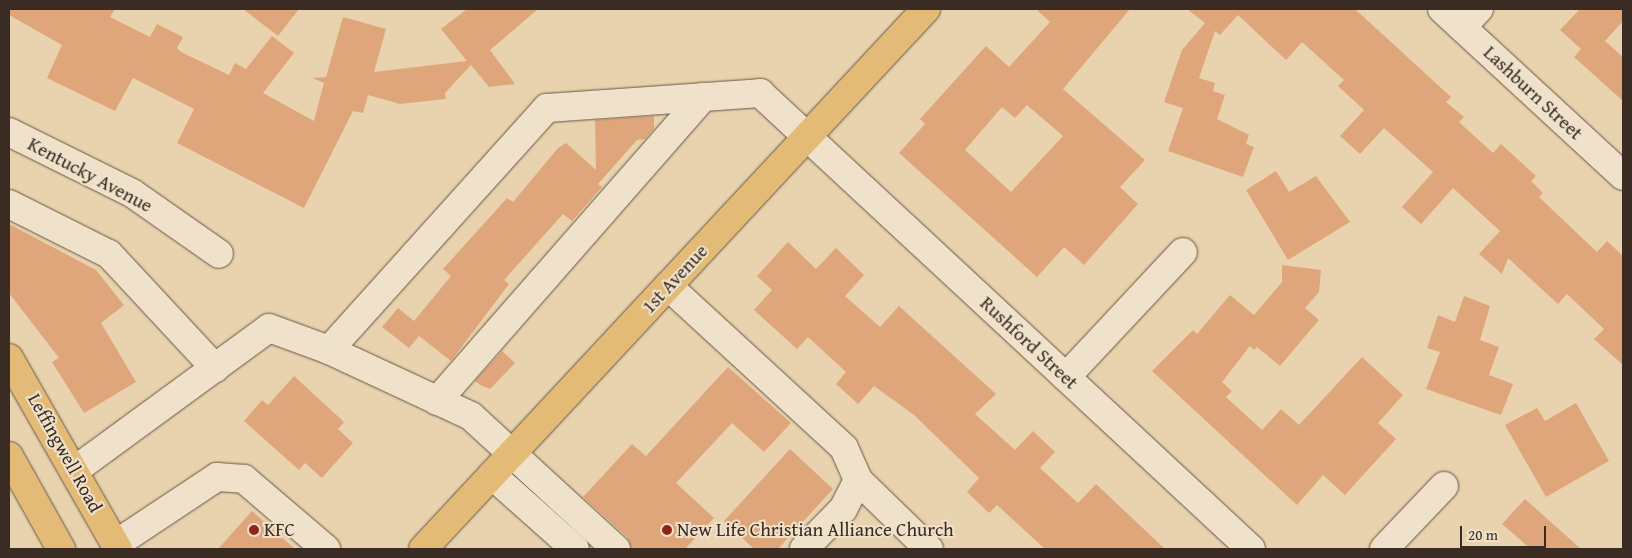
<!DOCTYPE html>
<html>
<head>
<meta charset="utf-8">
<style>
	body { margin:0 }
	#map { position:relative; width:1632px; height:558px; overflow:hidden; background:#e8d3ae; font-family:"Gentium Book Plus",serif }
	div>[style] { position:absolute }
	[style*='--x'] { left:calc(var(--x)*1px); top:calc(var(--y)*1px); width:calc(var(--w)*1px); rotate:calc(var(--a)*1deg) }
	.building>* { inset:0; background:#e0a67b }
	.roads { filter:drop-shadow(0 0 1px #665646) drop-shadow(0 0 1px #665646) }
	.minor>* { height:28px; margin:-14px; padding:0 14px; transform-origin:14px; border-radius:14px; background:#f0e2ca }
	.major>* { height:28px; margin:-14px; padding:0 14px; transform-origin:14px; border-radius:14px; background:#e4ba77 }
	.dots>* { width:14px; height:14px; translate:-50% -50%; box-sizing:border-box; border:2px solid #f0e2ca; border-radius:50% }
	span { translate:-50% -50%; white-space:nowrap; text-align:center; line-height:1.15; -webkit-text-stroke:4px #f0e2ca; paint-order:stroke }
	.street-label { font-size:19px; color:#3a2c23 }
	.poi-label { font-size:19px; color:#3a2c23 }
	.left { translate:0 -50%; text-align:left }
	.frame { position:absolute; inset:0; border:10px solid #3a2c23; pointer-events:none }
	.scale { position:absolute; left:1460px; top:526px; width:86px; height:22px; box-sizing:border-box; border:2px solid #3a2c23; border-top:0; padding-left:6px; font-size:15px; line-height:18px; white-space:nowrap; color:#3a2c23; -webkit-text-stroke:4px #f0e2ca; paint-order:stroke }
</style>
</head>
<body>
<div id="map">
	<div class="building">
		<i style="clip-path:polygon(9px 9px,115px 9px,110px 17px,150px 37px,157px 24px,183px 37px,177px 48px,181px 52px,229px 75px,235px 63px,246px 69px,272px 36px,294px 53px,263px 93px,314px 121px,324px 83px,312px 78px,326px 77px,343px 17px,386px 29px,374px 72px,467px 61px,441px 29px,467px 9px,538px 9px,490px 50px,515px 84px,489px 87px,471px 65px,445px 93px,446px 99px,400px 104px,368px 95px,363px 113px,353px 111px,304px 208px,177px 143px,194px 109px,133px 78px,115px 111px,47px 78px,62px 45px,9px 15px)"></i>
		<i style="clip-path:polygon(243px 9px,299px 9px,278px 36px)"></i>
		<i style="clip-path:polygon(evenodd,1036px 9px,1130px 9px,1063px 89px,1145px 160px,1120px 187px,1138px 204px,1084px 265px,1064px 247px,1037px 277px,899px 153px,925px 124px,920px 119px,986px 46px,1009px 67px,1050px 22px,1036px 9px,1027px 105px,1063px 136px,1011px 192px,965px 150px,1002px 107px,1015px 118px,1027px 105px)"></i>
		<i style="clip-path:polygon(1187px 9px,1355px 9px,1451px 97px,1446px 102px,1464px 117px,1459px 122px,1493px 153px,1501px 144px,1536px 176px,1531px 181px,1543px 193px,1539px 197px,1597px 252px,1607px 241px,1623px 256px,1623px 365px,1594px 339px,1604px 329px,1567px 294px,1558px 304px,1508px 258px,1502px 274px,1479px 254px,1500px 231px,1453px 188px,1421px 224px,1402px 207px,1433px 172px,1384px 128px,1360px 154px,1340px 136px,1364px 110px,1338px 86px,1344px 80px,1302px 42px,1286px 60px,1238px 15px,1220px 35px,1215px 31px,1199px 78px,1215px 83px,1213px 91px,1225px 95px,1217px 119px,1249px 135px,1246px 144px,1254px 147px,1243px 177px,1168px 151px,1183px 108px,1164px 102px,1182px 50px,1205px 23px)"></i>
		<i style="clip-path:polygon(1580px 9px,1623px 9px,1623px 21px,1605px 41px,1623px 57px,1623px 101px,1574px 57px,1581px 49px,1560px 30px)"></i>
		<i style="clip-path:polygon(654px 116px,654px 129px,645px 139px,637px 140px,598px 184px,602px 187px,572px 221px,563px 214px,504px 280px,509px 284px,451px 361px,419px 336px,409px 348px,382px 327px,398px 308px,414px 321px,451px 276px,443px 269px,507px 198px,513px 202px,558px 148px,566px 143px,596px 170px,595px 120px)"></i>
		<i style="clip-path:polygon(1276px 171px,1289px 192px,1316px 176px,1350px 222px,1288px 260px,1246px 190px)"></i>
		<i style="clip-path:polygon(9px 224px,96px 270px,124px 305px,101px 323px,136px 382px,84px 413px,52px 362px,59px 358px,9px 293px)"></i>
		<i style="clip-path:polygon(788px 242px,816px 269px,836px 248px,864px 275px,845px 296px,880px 327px,899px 306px,996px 394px,975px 414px,1015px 450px,1033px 431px,1055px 452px,1040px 468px,1078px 503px,1096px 484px,1165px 549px,1045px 549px,997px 505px,989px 513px,967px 492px,979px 478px,914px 415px,874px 386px,858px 404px,836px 384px,846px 372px,808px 337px,797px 349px,754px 310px,772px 290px,757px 276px)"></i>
		<i style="clip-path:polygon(1282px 265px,1321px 270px,1319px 292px,1305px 308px,1319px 320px,1280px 366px,1257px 347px,1254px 350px,1250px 346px,1222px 382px,1232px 391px,1226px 397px,1262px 430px,1281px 409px,1299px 425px,1362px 357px,1403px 395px,1378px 423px,1396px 439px,1345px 495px,1323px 475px,1297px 505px,1152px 371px,1193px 330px,1197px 334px,1230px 295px,1254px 315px,1282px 282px)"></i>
		<i style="clip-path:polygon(1464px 296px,1490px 306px,1480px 340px,1499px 347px,1489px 375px,1513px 384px,1501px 415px,1426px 389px,1440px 352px,1427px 348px,1438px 315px,1455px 322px)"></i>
		<i style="clip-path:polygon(502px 351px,515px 363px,490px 389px,482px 386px,475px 381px)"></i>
		<i style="clip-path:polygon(728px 367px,791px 423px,764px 452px,732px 423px,676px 483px,714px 518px,685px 549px,632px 549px,627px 537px,583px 497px,632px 444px,646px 456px)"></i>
		<i style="clip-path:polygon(294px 376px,344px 422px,338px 429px,353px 443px,322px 478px,305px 463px,299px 470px,244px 421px,262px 400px,268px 405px)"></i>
		<i style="clip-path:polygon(1576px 403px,1609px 461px,1546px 497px,1505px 425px,1537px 408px,1545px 421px)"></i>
		<i style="clip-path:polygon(790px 449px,833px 489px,778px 549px,754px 549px,724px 521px)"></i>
		<i style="clip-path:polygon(1525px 499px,1581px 549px,1531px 549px,1502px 524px)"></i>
		<i style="clip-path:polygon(252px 511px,295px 549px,218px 549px)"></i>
	</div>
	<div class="roads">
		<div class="minor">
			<i style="--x:1442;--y:9;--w:246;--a:42.7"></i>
			<i style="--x:1462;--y:27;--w:25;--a:-47"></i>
			<i style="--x:9;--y:132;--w:137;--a:26.4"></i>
			<i style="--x:132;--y:193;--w:106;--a:35"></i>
			<i style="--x:9;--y:204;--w:112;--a:26.6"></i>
			<i style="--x:109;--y:254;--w:156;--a:47.1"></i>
			<i style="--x:668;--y:286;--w:239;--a:42.6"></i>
			<i style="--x:844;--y:448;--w:35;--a:66"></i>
			<i style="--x:858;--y:480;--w:33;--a:117"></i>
			<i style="--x:843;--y:509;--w:56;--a:134.3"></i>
			<i style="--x:1066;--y:377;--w:171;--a:-46.9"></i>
			<i style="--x:437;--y:401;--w:404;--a:-48.8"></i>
			<i style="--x:75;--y:470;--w:240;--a:-36.2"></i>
			<i style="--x:269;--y:328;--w:64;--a:20.1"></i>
			<i style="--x:492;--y:475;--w:111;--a:41.7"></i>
			<i style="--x:858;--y:480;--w:99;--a:44.2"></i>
			<i style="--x:116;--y:544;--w:121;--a:-33.6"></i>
			<i style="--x:217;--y:477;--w:27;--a:4"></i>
			<i style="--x:244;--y:479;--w:108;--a:40.5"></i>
			<i style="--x:616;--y:549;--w:197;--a:-137.5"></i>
			<i style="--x:471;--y:416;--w:157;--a:-155.1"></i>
			<i style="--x:329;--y:350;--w:326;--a:-48"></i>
			<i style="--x:547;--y:108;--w:214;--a:-4"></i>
			<i style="--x:760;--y:93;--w:670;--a:42.88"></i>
			<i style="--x:1384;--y:549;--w:87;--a:-46.4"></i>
		</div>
		<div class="major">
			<i style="--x:9;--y:358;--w:220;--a:60.3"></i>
			<i style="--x:9;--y:456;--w:107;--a:60.8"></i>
			<i style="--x:423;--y:549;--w:738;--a:-47.03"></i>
		</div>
	</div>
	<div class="dots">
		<i style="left:254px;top:530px;background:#8f2418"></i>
		<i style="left:667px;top:530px;background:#8f2418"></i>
	</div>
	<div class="street-label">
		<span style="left:1533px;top:93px;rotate:43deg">Lashburn Street</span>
		<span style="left:90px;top:175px;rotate:28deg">Kentucky Avenue</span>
		<span style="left:675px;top:279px;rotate:-47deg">1st Avenue</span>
		<span style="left:1029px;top:343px;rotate:43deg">Rushford Street</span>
		<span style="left:65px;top:453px;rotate:61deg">Leffingwell Road</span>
	</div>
	<div class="poi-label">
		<span class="left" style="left:264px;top:530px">KFC</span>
		<span class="left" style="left:677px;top:530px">New Life Christian Alliance Church</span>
	</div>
	<div class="frame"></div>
	<div class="scale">20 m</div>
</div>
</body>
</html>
